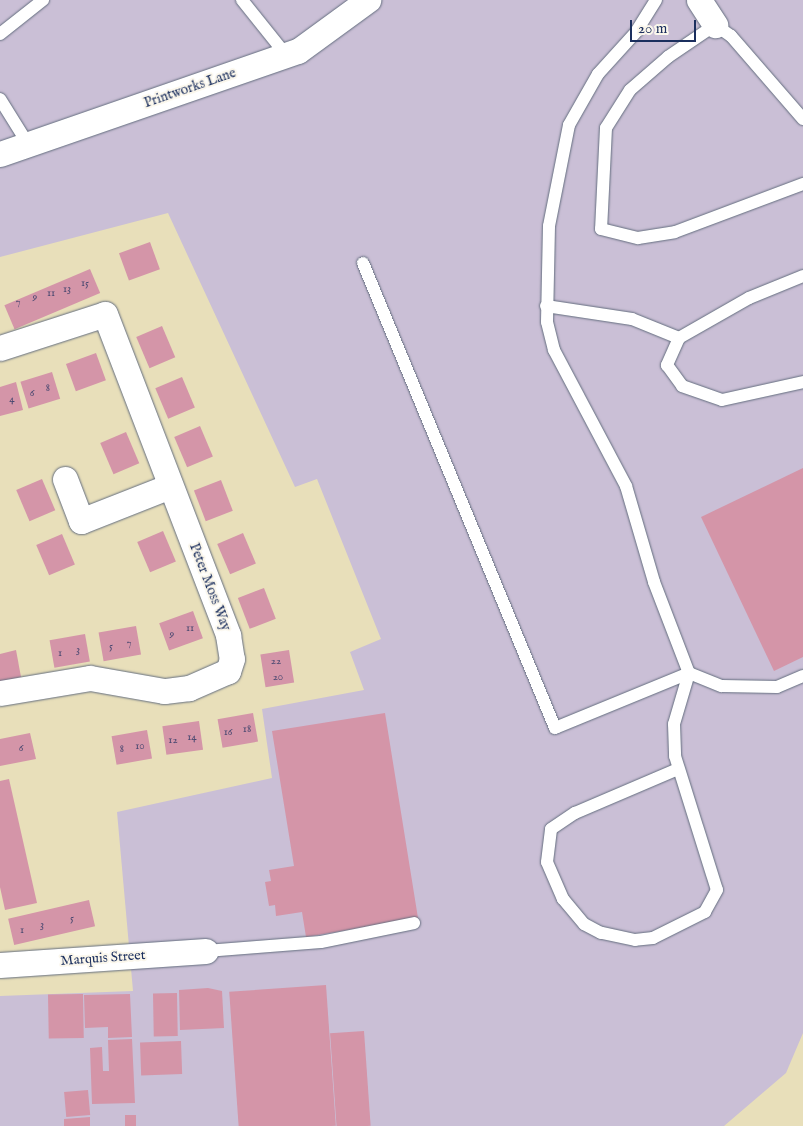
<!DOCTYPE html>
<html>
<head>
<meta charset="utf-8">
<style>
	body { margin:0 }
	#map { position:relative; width:803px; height:1126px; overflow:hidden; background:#e8dfba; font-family:"IM FELL English",serif }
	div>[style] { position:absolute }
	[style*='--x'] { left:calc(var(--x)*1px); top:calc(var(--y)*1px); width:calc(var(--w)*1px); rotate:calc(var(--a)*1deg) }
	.industrial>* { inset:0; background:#cabfd6 }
	.building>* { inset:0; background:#d495a8; transform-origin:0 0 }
	.roads { filter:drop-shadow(0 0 1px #636d7e) drop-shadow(0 0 1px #636d7e) }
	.service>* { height:12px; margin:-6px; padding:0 6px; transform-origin:6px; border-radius:6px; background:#fff }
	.minor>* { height:25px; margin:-12.5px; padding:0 12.5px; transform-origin:12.5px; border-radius:12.5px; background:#fff }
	span { translate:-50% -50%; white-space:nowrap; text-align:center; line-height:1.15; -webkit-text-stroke:4px #fbf7ec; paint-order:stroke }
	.number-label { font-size:11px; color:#494870 }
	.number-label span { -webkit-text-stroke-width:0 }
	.street-label { font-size:14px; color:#1b2f5e }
	.scale { position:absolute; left:630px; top:20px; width:66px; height:22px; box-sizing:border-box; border:2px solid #1b2f5e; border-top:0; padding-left:6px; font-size:15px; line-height:18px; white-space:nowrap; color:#1b2f5e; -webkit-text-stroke:4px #fbf7ec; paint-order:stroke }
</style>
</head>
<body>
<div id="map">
	<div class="industrial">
		<i style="clip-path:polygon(0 0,803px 0,803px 1033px,786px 1073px,724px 1126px,0 1126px,0 996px,133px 991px,117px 812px,272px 778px,262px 709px,364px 690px,350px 652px,381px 639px,317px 479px,295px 487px,168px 213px,0 257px)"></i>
	</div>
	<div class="building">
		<i style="left:150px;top:242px;width:29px;height:33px;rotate:70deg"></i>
		<i style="left:90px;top:269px;width:26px;height:93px;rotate:67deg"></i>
		<i style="left:162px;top:326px;width:34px;height:28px;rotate:67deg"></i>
		<i style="left:96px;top:353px;width:29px;height:32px;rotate:70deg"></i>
		<i style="left:52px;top:372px;width:28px;height:33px;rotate:73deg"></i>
		<i style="left:182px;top:377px;width:33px;height:29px;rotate:67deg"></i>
		<i style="clip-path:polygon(16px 382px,23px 410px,0 416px,0 387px)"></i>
		<i style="left:200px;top:426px;width:33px;height:28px;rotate:67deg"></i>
		<i style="left:126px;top:432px;width:34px;height:28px;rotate:67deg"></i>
		<i style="clip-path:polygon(803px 468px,803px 657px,774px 671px,701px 517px)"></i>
		<i style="left:42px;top:479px;width:34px;height:28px;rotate:67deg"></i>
		<i style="left:221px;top:480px;width:33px;height:29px;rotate:69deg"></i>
		<i style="left:163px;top:531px;width:33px;height:28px;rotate:67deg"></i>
		<i style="left:243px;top:533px;width:33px;height:28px;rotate:67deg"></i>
		<i style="left:62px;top:534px;width:33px;height:28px;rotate:67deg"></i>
		<i style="left:264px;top:588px;width:33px;height:28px;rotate:69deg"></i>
		<i style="left:193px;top:611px;width:29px;height:36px;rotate:70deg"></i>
		<i style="left:136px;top:626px;width:29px;height:38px;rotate:80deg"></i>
		<i style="left:85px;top:634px;width:28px;height:36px;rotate:80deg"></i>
		<i style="clip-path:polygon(16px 650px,21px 677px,0 682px,0 654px)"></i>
		<i style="left:289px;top:650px;width:33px;height:29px;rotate:81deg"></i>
		<i style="left:253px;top:713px;width:29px;height:36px;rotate:80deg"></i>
		<i style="clip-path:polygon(385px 713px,418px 918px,306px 937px,302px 912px,276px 916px,275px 905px,269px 906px,265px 882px,271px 881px,269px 870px,294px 866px,272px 731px)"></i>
		<i style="left:199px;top:721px;width:29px;height:37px;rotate:82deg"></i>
		<i style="left:147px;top:730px;width:29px;height:36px;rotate:80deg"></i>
		<i style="clip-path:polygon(30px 733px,36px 759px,0 766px,0 739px)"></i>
		<i style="clip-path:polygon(9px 779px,37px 903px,5px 910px,0 887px,0 781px)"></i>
		<i style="left:89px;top:900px;width:27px;height:83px;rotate:77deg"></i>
		<i style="left:326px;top:985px;width:141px;height:97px;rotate:86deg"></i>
		<i style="clip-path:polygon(208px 988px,222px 991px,224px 1028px,180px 1030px,179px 990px)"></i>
		<i style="left:177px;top:993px;width:43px;height:24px;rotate:89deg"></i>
		<i style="left:83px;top:994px;width:44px;height:35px;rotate:89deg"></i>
		<i style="clip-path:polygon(130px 994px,132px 1037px,108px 1038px,108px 1027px,85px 1028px,84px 995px)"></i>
		<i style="left:364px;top:1031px;width:95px;height:34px;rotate:86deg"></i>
		<i style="clip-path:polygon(132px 1039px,135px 1103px,92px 1104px,90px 1048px,102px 1047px,103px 1071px,109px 1071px,108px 1040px)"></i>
		<i style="left:181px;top:1041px;width:33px;height:41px;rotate:88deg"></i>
		<i style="left:88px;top:1090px;width:25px;height:24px;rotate:85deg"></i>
		<i style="left:125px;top:1115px;width:11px;height:11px"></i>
		<i style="clip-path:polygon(90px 1117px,90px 1126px,64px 1126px,64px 1119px)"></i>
	</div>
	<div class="roads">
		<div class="service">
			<i style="--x:242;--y:0;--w:70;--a:51.3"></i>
			<i style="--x:656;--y:0;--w:36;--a:122"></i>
			<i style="--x:637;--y:31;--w:58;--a:132.2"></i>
			<i style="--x:598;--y:74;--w:59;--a:119.6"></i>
			<i style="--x:569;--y:125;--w:103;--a:101.2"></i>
			<i style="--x:549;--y:226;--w:96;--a:91.2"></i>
			<i style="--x:547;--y:322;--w:29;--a:76"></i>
			<i style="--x:554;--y:350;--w:154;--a:62.1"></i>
			<i style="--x:626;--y:486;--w:100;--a:73.7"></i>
			<i style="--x:654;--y:582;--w:97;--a:69"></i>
			<i style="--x:689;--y:673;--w:53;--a:106.4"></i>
			<i style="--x:674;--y:724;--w:32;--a:88"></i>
			<i style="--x:675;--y:756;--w:140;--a:72.6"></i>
			<i style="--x:717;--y:890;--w:25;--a:119"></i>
			<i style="--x:705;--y:912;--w:58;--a:153.4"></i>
			<i style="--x:653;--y:938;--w:18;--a:174"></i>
			<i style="--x:635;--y:940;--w:35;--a:-168"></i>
			<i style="--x:601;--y:933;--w:19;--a:-152"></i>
			<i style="--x:584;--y:924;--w:33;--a:-130"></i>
			<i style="--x:563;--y:899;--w:40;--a:-113.4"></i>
			<i style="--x:547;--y:862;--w:33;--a:-83"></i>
			<i style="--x:551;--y:829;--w:29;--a:-34"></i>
			<i style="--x:575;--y:813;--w:112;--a:-23.1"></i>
			<i style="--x:0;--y:34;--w:55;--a:-38.3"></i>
			<i style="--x:0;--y:99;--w:53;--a:58.1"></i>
			<i style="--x:803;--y:119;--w:110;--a:-130.9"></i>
			<i style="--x:731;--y:36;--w:19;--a:-145"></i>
			<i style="--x:715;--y:25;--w:57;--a:145.8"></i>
			<i style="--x:668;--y:57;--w:50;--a:139"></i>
			<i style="--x:630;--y:90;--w:45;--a:122.3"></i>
			<i style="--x:606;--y:128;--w:101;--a:92.8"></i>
			<i style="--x:601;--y:229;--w:38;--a:14"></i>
			<i style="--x:638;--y:238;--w:37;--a:-9"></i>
			<i style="--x:675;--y:232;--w:137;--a:-20.6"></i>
			<i style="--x:363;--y:263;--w:503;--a:67.56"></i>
			<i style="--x:555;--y:728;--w:145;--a:-22.3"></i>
			<i style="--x:689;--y:673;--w:35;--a:22"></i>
			<i style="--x:722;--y:686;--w:55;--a:1"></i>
			<i style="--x:777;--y:687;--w:28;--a:-23"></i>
			<i style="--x:803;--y:276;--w:58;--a:157.8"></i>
			<i style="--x:749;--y:298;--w:81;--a:150.3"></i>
			<i style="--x:679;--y:338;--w:30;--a:114"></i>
			<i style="--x:667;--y:365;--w:26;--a:54"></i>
			<i style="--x:682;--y:386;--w:42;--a:19.3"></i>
			<i style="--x:722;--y:400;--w:83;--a:-12.5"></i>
			<i style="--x:546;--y:306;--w:87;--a:8.6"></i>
			<i style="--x:632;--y:319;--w:51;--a:22"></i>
			<i style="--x:206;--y:951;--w:115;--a:-4.5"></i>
			<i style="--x:321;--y:942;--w:95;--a:-11.5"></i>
		</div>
		<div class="minor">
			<i style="--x:699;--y:0;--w:30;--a:57"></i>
			<i style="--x:0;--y:154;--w:315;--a:-19.1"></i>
			<i style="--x:298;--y:51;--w:87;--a:-36.1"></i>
			<i style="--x:0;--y:348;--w:110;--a:-17.9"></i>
			<i style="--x:105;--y:314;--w:344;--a:69"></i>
			<i style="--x:228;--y:635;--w:24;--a:81"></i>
			<i style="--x:232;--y:659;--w:13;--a:108"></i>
			<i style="--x:228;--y:671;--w:43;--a:156.4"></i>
			<i style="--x:189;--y:688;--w:25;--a:173"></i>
			<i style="--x:164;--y:691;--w:75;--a:-170"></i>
			<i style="--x:90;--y:678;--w:91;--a:170.5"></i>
			<i style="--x:65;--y:479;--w:45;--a:69.1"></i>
			<i style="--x:81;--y:521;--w:96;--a:-21.5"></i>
			<i style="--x:0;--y:965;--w:206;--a:-3.9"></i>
		</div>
	</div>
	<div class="number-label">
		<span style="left:85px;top:283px">15</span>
		<span style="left:67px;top:289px">13</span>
		<span style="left:51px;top:293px">11</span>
		<span style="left:35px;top:297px">9</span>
		<span style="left:18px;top:302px">7</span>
		<span style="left:48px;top:388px">8</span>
		<span style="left:32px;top:393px">6</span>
		<span style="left:12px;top:399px">4</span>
		<span style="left:190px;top:628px">11</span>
		<span style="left:172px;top:634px">9</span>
		<span style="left:129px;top:643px">7</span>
		<span style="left:111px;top:646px">5</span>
		<span style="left:78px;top:650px">3</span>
		<span style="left:60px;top:653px">1</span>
		<span style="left:276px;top:661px">22</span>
		<span style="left:278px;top:677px">20</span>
		<span style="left:247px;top:729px">18</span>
		<span style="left:228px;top:732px">16</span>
		<span style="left:192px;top:737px">14</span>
		<span style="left:173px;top:740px">12</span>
		<span style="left:140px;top:746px">10</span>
		<span style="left:21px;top:748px">6</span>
		<span style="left:122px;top:749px">8</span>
		<span style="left:72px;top:918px">5</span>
		<span style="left:42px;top:925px">3</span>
		<span style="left:22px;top:930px">1</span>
	</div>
	<div class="street-label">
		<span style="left:190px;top:88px;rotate:-19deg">Printworks Lane</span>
		<span style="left:210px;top:587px;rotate:69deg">Peter Moss Way</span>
		<span style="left:103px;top:958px;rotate:-4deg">Marquis Street</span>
	</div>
	<div class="scale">20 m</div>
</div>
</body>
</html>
